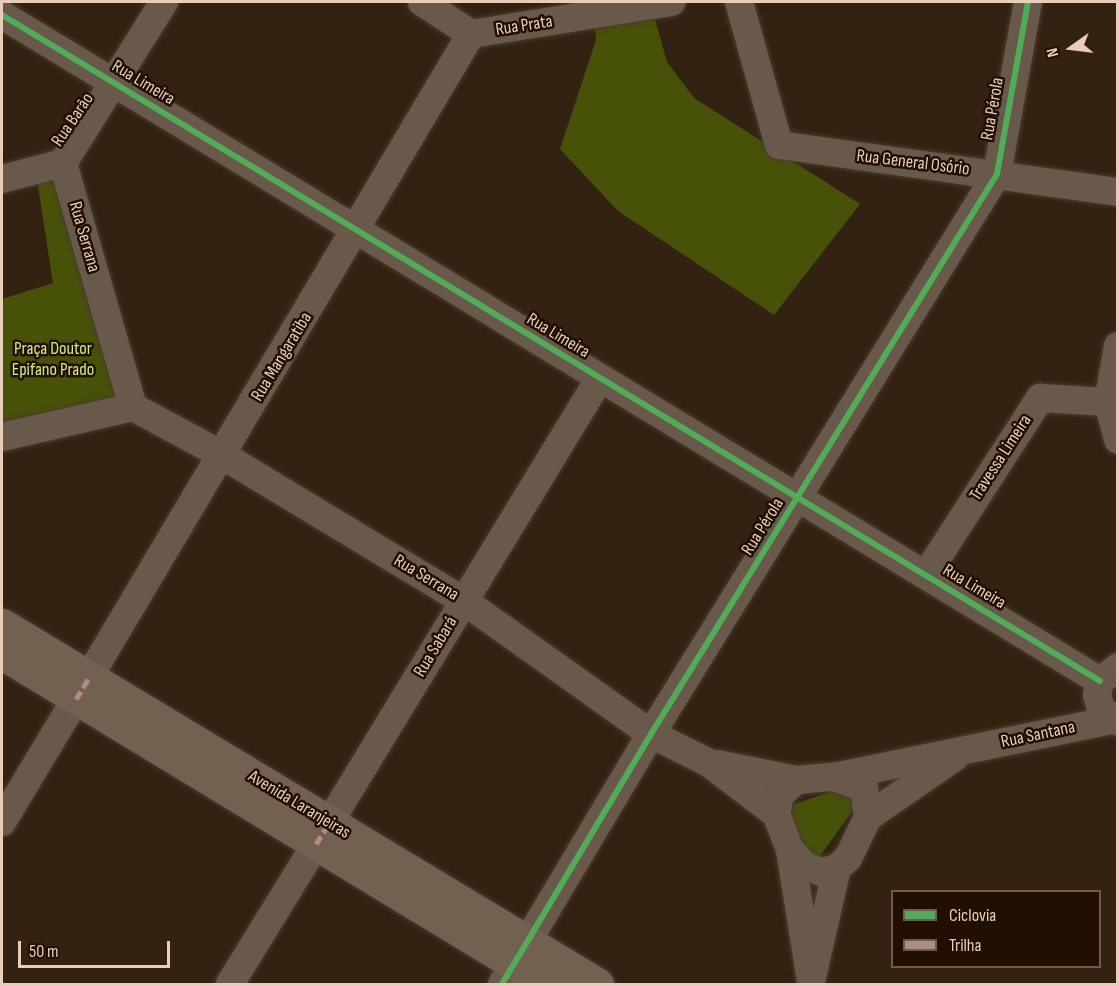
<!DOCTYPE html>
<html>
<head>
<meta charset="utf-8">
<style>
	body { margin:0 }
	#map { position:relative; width:1119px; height:986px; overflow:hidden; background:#332212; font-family:"Sofia Sans Condensed",sans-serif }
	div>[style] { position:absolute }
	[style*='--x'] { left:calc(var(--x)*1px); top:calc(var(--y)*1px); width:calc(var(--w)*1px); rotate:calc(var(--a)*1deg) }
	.green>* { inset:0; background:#475208 }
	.roads { filter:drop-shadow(0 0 2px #4b3c30) drop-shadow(0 0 2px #4b3c30) }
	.minor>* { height:28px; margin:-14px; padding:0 14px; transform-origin:14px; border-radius:14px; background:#69594b }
	.major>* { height:33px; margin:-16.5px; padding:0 16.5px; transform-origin:16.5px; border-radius:16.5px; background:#726051 }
	.quiet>* { height:4.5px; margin-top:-2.25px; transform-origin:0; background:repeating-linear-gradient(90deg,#ac8f84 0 9px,transparent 0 13.5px) }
	.cycleway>* { height:6px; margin:-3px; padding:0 3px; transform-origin:3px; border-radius:3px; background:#51ab58 }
	span { translate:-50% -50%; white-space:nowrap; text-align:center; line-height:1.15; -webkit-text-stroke:5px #200f02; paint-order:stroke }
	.street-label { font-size:18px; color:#e6ceba }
	.park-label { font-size:18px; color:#d1ee7d }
	.frame { position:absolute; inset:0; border:3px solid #e6ceba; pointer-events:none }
	.legend { position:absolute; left:891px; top:890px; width:210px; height:78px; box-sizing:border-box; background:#200f02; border:2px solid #6f5b4c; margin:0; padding:8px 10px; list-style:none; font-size:18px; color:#e6ceba }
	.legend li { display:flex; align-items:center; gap:12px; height:30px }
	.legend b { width:30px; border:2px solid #6f5b4c }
	.north { position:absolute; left:1041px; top:18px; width:60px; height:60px; -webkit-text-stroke:4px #200f02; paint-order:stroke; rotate:256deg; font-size:16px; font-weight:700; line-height:24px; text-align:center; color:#e6ceba }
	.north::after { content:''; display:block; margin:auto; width:21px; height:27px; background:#e6ceba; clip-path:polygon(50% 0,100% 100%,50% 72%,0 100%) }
	.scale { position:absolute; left:18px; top:941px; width:152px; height:27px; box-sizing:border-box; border:3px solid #e6ceba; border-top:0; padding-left:8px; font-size:18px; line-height:21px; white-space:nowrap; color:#e6ceba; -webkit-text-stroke:4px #200f02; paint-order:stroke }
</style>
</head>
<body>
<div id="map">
	<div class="green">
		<i style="clip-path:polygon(592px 2px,650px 2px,667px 62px,694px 98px,860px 204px,774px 315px,618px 211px,560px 149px,596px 40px)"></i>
		<i style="clip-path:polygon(58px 170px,115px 397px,2px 429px,2px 299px,53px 283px,36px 173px)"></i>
		<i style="clip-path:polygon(853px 784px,862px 798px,815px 863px,783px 808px)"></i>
	</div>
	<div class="roads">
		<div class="minor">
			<i style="--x:422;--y:2;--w:59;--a:33.1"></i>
			<i style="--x:471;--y:34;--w:203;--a:-9.1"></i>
			<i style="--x:739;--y:2;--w:148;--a:74.4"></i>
			<i style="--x:779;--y:145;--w:342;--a:7.9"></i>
			<i style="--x:2;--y:15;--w:1284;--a:31.24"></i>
			<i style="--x:63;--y:163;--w:254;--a:74"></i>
			<i style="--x:63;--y:163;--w:190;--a:-57.9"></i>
			<i style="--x:2;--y:179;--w:63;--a:-14.7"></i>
			<i style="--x:1118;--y:346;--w:57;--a:100.1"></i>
			<i style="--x:1108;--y:402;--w:39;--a:75"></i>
			<i style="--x:2;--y:437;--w:134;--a:-12.9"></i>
			<i style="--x:133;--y:407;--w:101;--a:28.3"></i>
			<i style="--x:222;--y:455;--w:283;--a:31.1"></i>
			<i style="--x:464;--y:601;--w:229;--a:35.4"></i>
			<i style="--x:651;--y:734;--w:65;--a:26.6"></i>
			<i style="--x:709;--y:763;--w:84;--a:37.3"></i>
			<i style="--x:926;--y:575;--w:211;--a:-57.2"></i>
			<i style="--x:1040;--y:398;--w:68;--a:3.4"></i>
			<i style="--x:1118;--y:667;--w:23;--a:142"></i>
			<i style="--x:1100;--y:681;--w:14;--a:102"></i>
			<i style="--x:1097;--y:695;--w:15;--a:74"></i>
			<i style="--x:1101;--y:709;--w:21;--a:37"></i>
			<i style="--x:89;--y:677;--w:748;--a:-59.29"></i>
			<i style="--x:717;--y:764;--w:81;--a:11.4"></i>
			<i style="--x:834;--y:777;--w:32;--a:20"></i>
			<i style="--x:864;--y:788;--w:29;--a:82"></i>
			<i style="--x:868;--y:817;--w:46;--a:116"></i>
			<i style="--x:848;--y:858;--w:15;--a:138"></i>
			<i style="--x:837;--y:868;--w:16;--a:165"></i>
			<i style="--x:822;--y:872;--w:18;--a:-161"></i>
			<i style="--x:805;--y:866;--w:22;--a:-133"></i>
			<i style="--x:790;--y:850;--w:39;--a:-111"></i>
			<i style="--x:776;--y:814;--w:19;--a:-78"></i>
			<i style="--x:780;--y:795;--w:22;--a:-43"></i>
			<i style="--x:796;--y:780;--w:38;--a:-5"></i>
			<i style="--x:834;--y:777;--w:283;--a:-11.6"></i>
			<i style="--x:868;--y:817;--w:106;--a:-34.6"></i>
			<i style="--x:2;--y:822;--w:144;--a:-59"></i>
			<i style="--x:329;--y:823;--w:521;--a:-58.66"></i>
			<i style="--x:790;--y:850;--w:133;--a:80.9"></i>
			<i style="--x:812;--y:977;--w:112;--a:-77.1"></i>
			<i style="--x:230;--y:984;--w:164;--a:-58.4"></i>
			<i style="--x:502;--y:984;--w:291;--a:-59.2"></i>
			<i style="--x:651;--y:734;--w:658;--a:-58.29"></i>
			<i style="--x:997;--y:174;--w:175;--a:-79.8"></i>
		</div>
		<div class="major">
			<i style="--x:2;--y:625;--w:695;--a:31.11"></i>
			<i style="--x:2;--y:653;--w:638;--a:31.23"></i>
		</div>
	</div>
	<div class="quiet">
		<i style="--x:76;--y:699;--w:26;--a:-59"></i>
		<i style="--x:316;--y:844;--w:25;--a:-58"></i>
	</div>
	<div class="cycleway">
		<i style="--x:2;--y:15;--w:1284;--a:31.24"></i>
		<i style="--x:502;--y:984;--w:291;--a:-59.2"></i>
		<i style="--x:651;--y:734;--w:658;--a:-58.29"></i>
		<i style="--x:997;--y:174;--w:175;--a:-79.8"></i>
	</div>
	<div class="street-label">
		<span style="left:524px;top:26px;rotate:-9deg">Rua Prata</span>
		<span style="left:143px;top:83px;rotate:31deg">Rua Limeira</span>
		<span style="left:993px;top:109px;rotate:-80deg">Rua Pérola</span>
		<span style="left:73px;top:120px;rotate:-56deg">Rua Barão</span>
		<span style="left:913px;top:163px;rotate:7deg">Rua General Osório</span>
		<span style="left:84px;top:237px;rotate:74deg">Rua Serrana</span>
		<span style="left:558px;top:336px;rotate:31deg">Rua Limeira</span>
		<span style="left:282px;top:357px;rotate:-59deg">Rua Mangaratiba</span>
		<span style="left:1001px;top:458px;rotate:-57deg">Travessa Limeira</span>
		<span style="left:763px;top:527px;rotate:-58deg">Rua Pérola</span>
		<span style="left:426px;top:578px;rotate:31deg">Rua Serrana</span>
		<span style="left:974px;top:587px;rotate:31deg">Rua Limeira</span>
		<span style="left:436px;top:647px;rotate:-59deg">Rua Sabará</span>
		<span style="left:1038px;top:735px;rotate:-12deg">Rua Santana</span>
		<span style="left:299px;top:805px;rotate:31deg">Avenida Laranjeiras</span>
	</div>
	<div class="park-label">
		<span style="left:53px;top:360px">Praça Doutor<br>Epifano Prado</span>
	</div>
	<div class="frame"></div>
	<ul class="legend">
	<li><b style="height:8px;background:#51ab58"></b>Ciclovia</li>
	<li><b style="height:8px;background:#ac8f84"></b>Trilha</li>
	</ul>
	<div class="north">N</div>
	<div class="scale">50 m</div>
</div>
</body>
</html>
